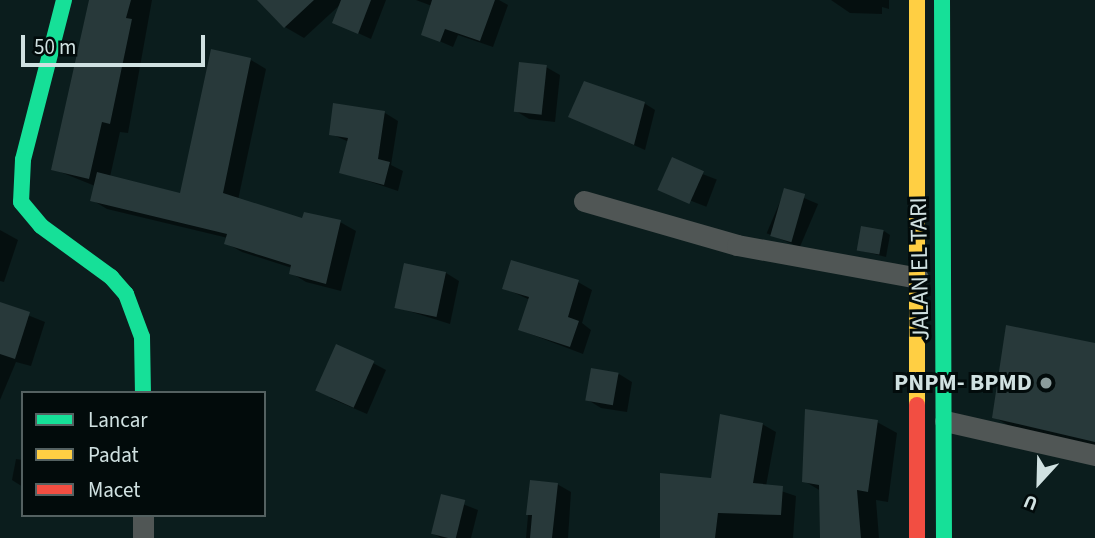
<!DOCTYPE html>
<html>
<head>
<meta charset="utf-8">
<style>
	body { margin:0 }
	#map { position:relative; width:1095px; height:538px; overflow:hidden; background:#0b1d1d; font-family:"Source Sans 3",sans-serif }
	div>[style] { position:absolute }
	[style*='--x'] { left:calc(var(--x)*1px); top:calc(var(--y)*1px); width:calc(var(--w)*1px); rotate:calc(var(--a)*1deg) }
	.shadow>* { inset:0; background:#0007; transform-origin:0 0 }
	.building>* { inset:0; background:#28393a; transform-origin:0 0 }
	.street>* { height:21px; margin:-10.5px; padding:0 10.5px; transform-origin:10.5px; border-radius:10.5px; background:#505655 }
	.fast>* { height:16px; margin:-8px; padding:0 8px; transform-origin:8px; border-radius:8px; background:#16e098 }
	.slow>* { height:16px; margin:-8px; padding:0 8px; transform-origin:8px; border-radius:8px; background:#ffcf43 }
	.jam>* { height:16px; margin:-8px; padding:0 8px; transform-origin:8px; border-radius:8px; background:#f24e42 }
	.dots>* { width:19px; height:19px; translate:-50% -50%; box-sizing:border-box; border:4px solid #020b0b; border-radius:50% }
	span { translate:-50% -50%; white-space:nowrap; text-align:center; line-height:1.15; -webkit-text-stroke:6px #020b0b; paint-order:stroke }
	.street-label { font-size:24px; color:#d0e1e1 }
	.poi-label { font-size:24px; color:#d0e1e1; font-weight:700 }
	.right { translate:-100% -50%; text-align:right }
	.legend { position:absolute; left:21px; top:391px; width:245px; height:126px; box-sizing:border-box; background:#020b0b; border:2px solid #546161; margin:0; padding:9px 12px; list-style:none; font-size:21px; color:#d0e1e1 }
	.legend li { display:flex; align-items:center; gap:14px; height:35px }
	.legend b { width:35px; border:2px solid #546161 }
	.north { position:absolute; left:1004px; top:447px; width:70px; height:70px; -webkit-text-stroke:5px #020b0b; paint-order:stroke; rotate:202deg; font-size:19px; font-weight:700; line-height:28px; text-align:center; color:#d0e1e1 }
	.north::after { content:''; display:block; margin:auto; width:24px; height:32px; background:#d0e1e1; clip-path:polygon(50% 0,100% 100%,50% 72%,0 100%) }
	.scale { position:absolute; left:21px; top:35px; width:184px; height:32px; box-sizing:border-box; border:4px solid #d0e1e1; border-top:0; padding-left:9px; font-size:21px; line-height:24px; white-space:nowrap; color:#d0e1e1; -webkit-text-stroke:5px #020b0b; paint-order:stroke }
</style>
</head>
<body>
<div id="map">
	<div class="shadow">
		<i style="clip-path:polygon(91px 0,152px 0,128px 133px,120px 132px,110px 177px,182px 195px,251px 60px,266px 69px,238px 200px,304px 221px,340px 222px,356px 231px,341px 291px,306px 282px,291px 273px,292px 268px,242px 252px,226px 243px,228px 238px,107px 209px,92px 200px,95px 186px,53px 169px)"></i>
		<i style="clip-path:polygon(259px 0,386px 0,371px 39px,334px 22px,342px 3px,304px 38px,285px 27px)"></i>
		<i style="clip-path:polygon(416px 0,499px 0,508px 5px,493px 47px,458px 35px,453px 47px,423px 34px,432px 6px)"></i>
		<i style="clip-path:polygon(831px 0,889px 0,889px 9px,882px 7px,882px 14px,850px 13px)"></i>
		<i style="clip-path:polygon(546px 67px,560px 75px,555px 122px,529px 119px,516px 111px)"></i>
		<i style="clip-path:polygon(644px 103px,655px 110px,645px 150px,570px 117px)"></i>
		<i style="clip-path:polygon(385px 113px,398px 121px,391px 165px,403px 171px,398px 191px,341px 172px,349px 142px,331px 134px)"></i>
		<i style="left:671px;top:162px;width:49px;height:29px;rotate:21deg"></i>
		<i style="left:785px;top:190px;width:36px;height:47px;rotate:23deg"></i>
		<i style="clip-path:polygon(0 230px,18px 240px,4px 282px,0 281px)"></i>
		<i style="clip-path:polygon(884px 231px,890px 235px,886px 257px,858px 250px)"></i>
		<i style="clip-path:polygon(405px 265px,446px 273px,459px 281px,450px 324px,396px 307px)"></i>
		<i style="clip-path:polygon(578px 282px,592px 290px,582px 323px,591px 330px,583px 354px,520px 330px,530px 300px,504px 288px)"></i>
		<i style="clip-path:polygon(0 304px,45px 322px,31px 366px,16px 362px,0 400px)"></i>
		<i style="clip-path:polygon(1095px 345px,1095px 450px,1022px 433px,994px 417px)"></i>
		<i style="clip-path:polygon(373px 363px,386px 370px,367px 414px,330px 398px)"></i>
		<i style="clip-path:polygon(619px 374px,632px 382px,627px 412px,601px 408px,588px 400px)"></i>
		<i style="clip-path:polygon(877px 422px,897px 433px,888px 502px,876px 500px,879px 538px,822px 538px,821px 491px,804px 481px)"></i>
		<i style="clip-path:polygon(762px 424px,776px 432px,766px 486px,796px 496px,793px 538px,660px 538px)"></i>
		<i style="clip-path:polygon(16px 459px,23px 460px,23px 487px,12px 480px)"></i>
		<i style="clip-path:polygon(531px 482px,557px 484px,571px 492px,568px 538px,526px 538px)"></i>
		<i style="clip-path:polygon(442px 496px,478px 510px,471px 538px,441px 538px,432px 533px)"></i>
	</div>
	<div class="building">
		<i style="clip-path:polygon(89px 0,131px 0,126px 18px,132px 19px,110px 124px,102px 122px,89px 179px,51px 170px)"></i>
		<i style="clip-path:polygon(257px 0,314px 0,284px 28px)"></i>
		<i style="clip-path:polygon(341px 0,371px 0,358px 34px,332px 23px)"></i>
		<i style="clip-path:polygon(432px 0,495px 0,480px 41px,445px 29px,440px 42px,421px 35px)"></i>
		<i style="clip-path:polygon(211px 49px,251px 58px,223px 193px,302px 218px,304px 212px,341px 220px,326px 284px,289px 274px,291px 265px,224px 244px,227px 234px,90px 201px,97px 172px,180px 193px)"></i>
		<i style="left:519px;top:62px;width:28px;height:50px;rotate:6deg"></i>
		<i style="clip-path:polygon(584px 81px,645px 102px,634px 145px,568px 117px)"></i>
		<i style="clip-path:polygon(333px 103px,385px 111px,378px 159px,390px 162px,384px 185px,339px 173px,348px 138px,329px 135px)"></i>
		<i style="left:672px;top:157px;width:35px;height:36px;rotate:24deg"></i>
		<i style="left:784px;top:188px;width:22px;height:50px;rotate:16deg"></i>
		<i style="left:861px;top:226px;width:23px;height:25px;rotate:10deg"></i>
		<i style="clip-path:polygon(511px 260px,579px 280px,568px 317px,579px 321px,570px 347px,518px 330px,529px 297px,502px 289px)"></i>
		<i style="left:404px;top:263px;width:43px;height:46px;rotate:12deg"></i>
		<i style="clip-path:polygon(0 302px,30px 312px,15px 359px,0 354px)"></i>
		<i style="clip-path:polygon(1006px 325px,1095px 343px,1095px 442px,992px 418px)"></i>
		<i style="left:336px;top:344px;width:42px;height:51px;rotate:24deg"></i>
		<i style="left:591px;top:368px;width:28px;height:33px;rotate:10deg"></i>
		<i style="clip-path:polygon(805px 409px,878px 420px,868px 492px,857px 490px,861px 538px,820px 538px,819px 485px,802px 482px)"></i>
		<i style="clip-path:polygon(720px 414px,763px 423px,753px 483px,783px 486px,781px 515px,718px 513px,715px 538px,660px 538px,660px 473px,711px 478px)"></i>
		<i style="clip-path:polygon(530px 480px,558px 483px,552px 538px,530px 538px,532px 515px,526px 515px)"></i>
		<i style="left:441px;top:494px;width:25px;height:41px;rotate:14deg"></i>
	</div>
	<div class="street">
		<i style="--x:584;--y:201;--w:159;--a:16"></i>
		<i style="--x:737;--y:245;--w:184;--a:10.3"></i>
		<i style="--x:945;--y:421;--w:154;--a:12.8"></i>
		<i style="--x:143;--y:538;--w:23;--a:-90"></i>
	</div>
	<div class="fast">
		<i style="--x:64;--y:0;--w:165;--a:104.4"></i>
		<i style="--x:23;--y:160;--w:42;--a:92.7"></i>
		<i style="--x:21;--y:202;--w:31;--a:50"></i>
		<i style="--x:41;--y:226;--w:87;--a:36.1"></i>
		<i style="--x:111;--y:277;--w:23;--a:49"></i>
		<i style="--x:126;--y:294;--w:46;--a:69.6"></i>
		<i style="--x:142;--y:337;--w:56;--a:89"></i>
		<i style="--x:942;--y:0;--w:538;--a:89.79"></i>
	</div>
	<div class="slow">
		<i style="--x:917;--y:0;--w:405;--a:90"></i>
	</div>
	<div class="jam">
		<i style="--x:917;--y:405;--w:133;--a:90"></i>
	</div>
	<div class="dots">
		<i style="left:1046px;top:383px;background:#8b9c9c"></i>
	</div>
	<div class="street-label">
		<span style="left:920px;top:269px;rotate:-91deg">JALAN EL TARI</span>
	</div>
	<div class="poi-label">
		<span class="right" style="left:1032px;top:383px">PNPM- BPMD</span>
	</div>
	<ul class="legend">
	<li><b style="height:9px;background:#16e098"></b>Lancar</li>
	<li><b style="height:9px;background:#ffcf43"></b>Padat</li>
	<li><b style="height:9px;background:#f24e42"></b>Macet</li>
	</ul>
	<div class="north">U</div>
	<div class="scale">50 m</div>
</div>
</body>
</html>
